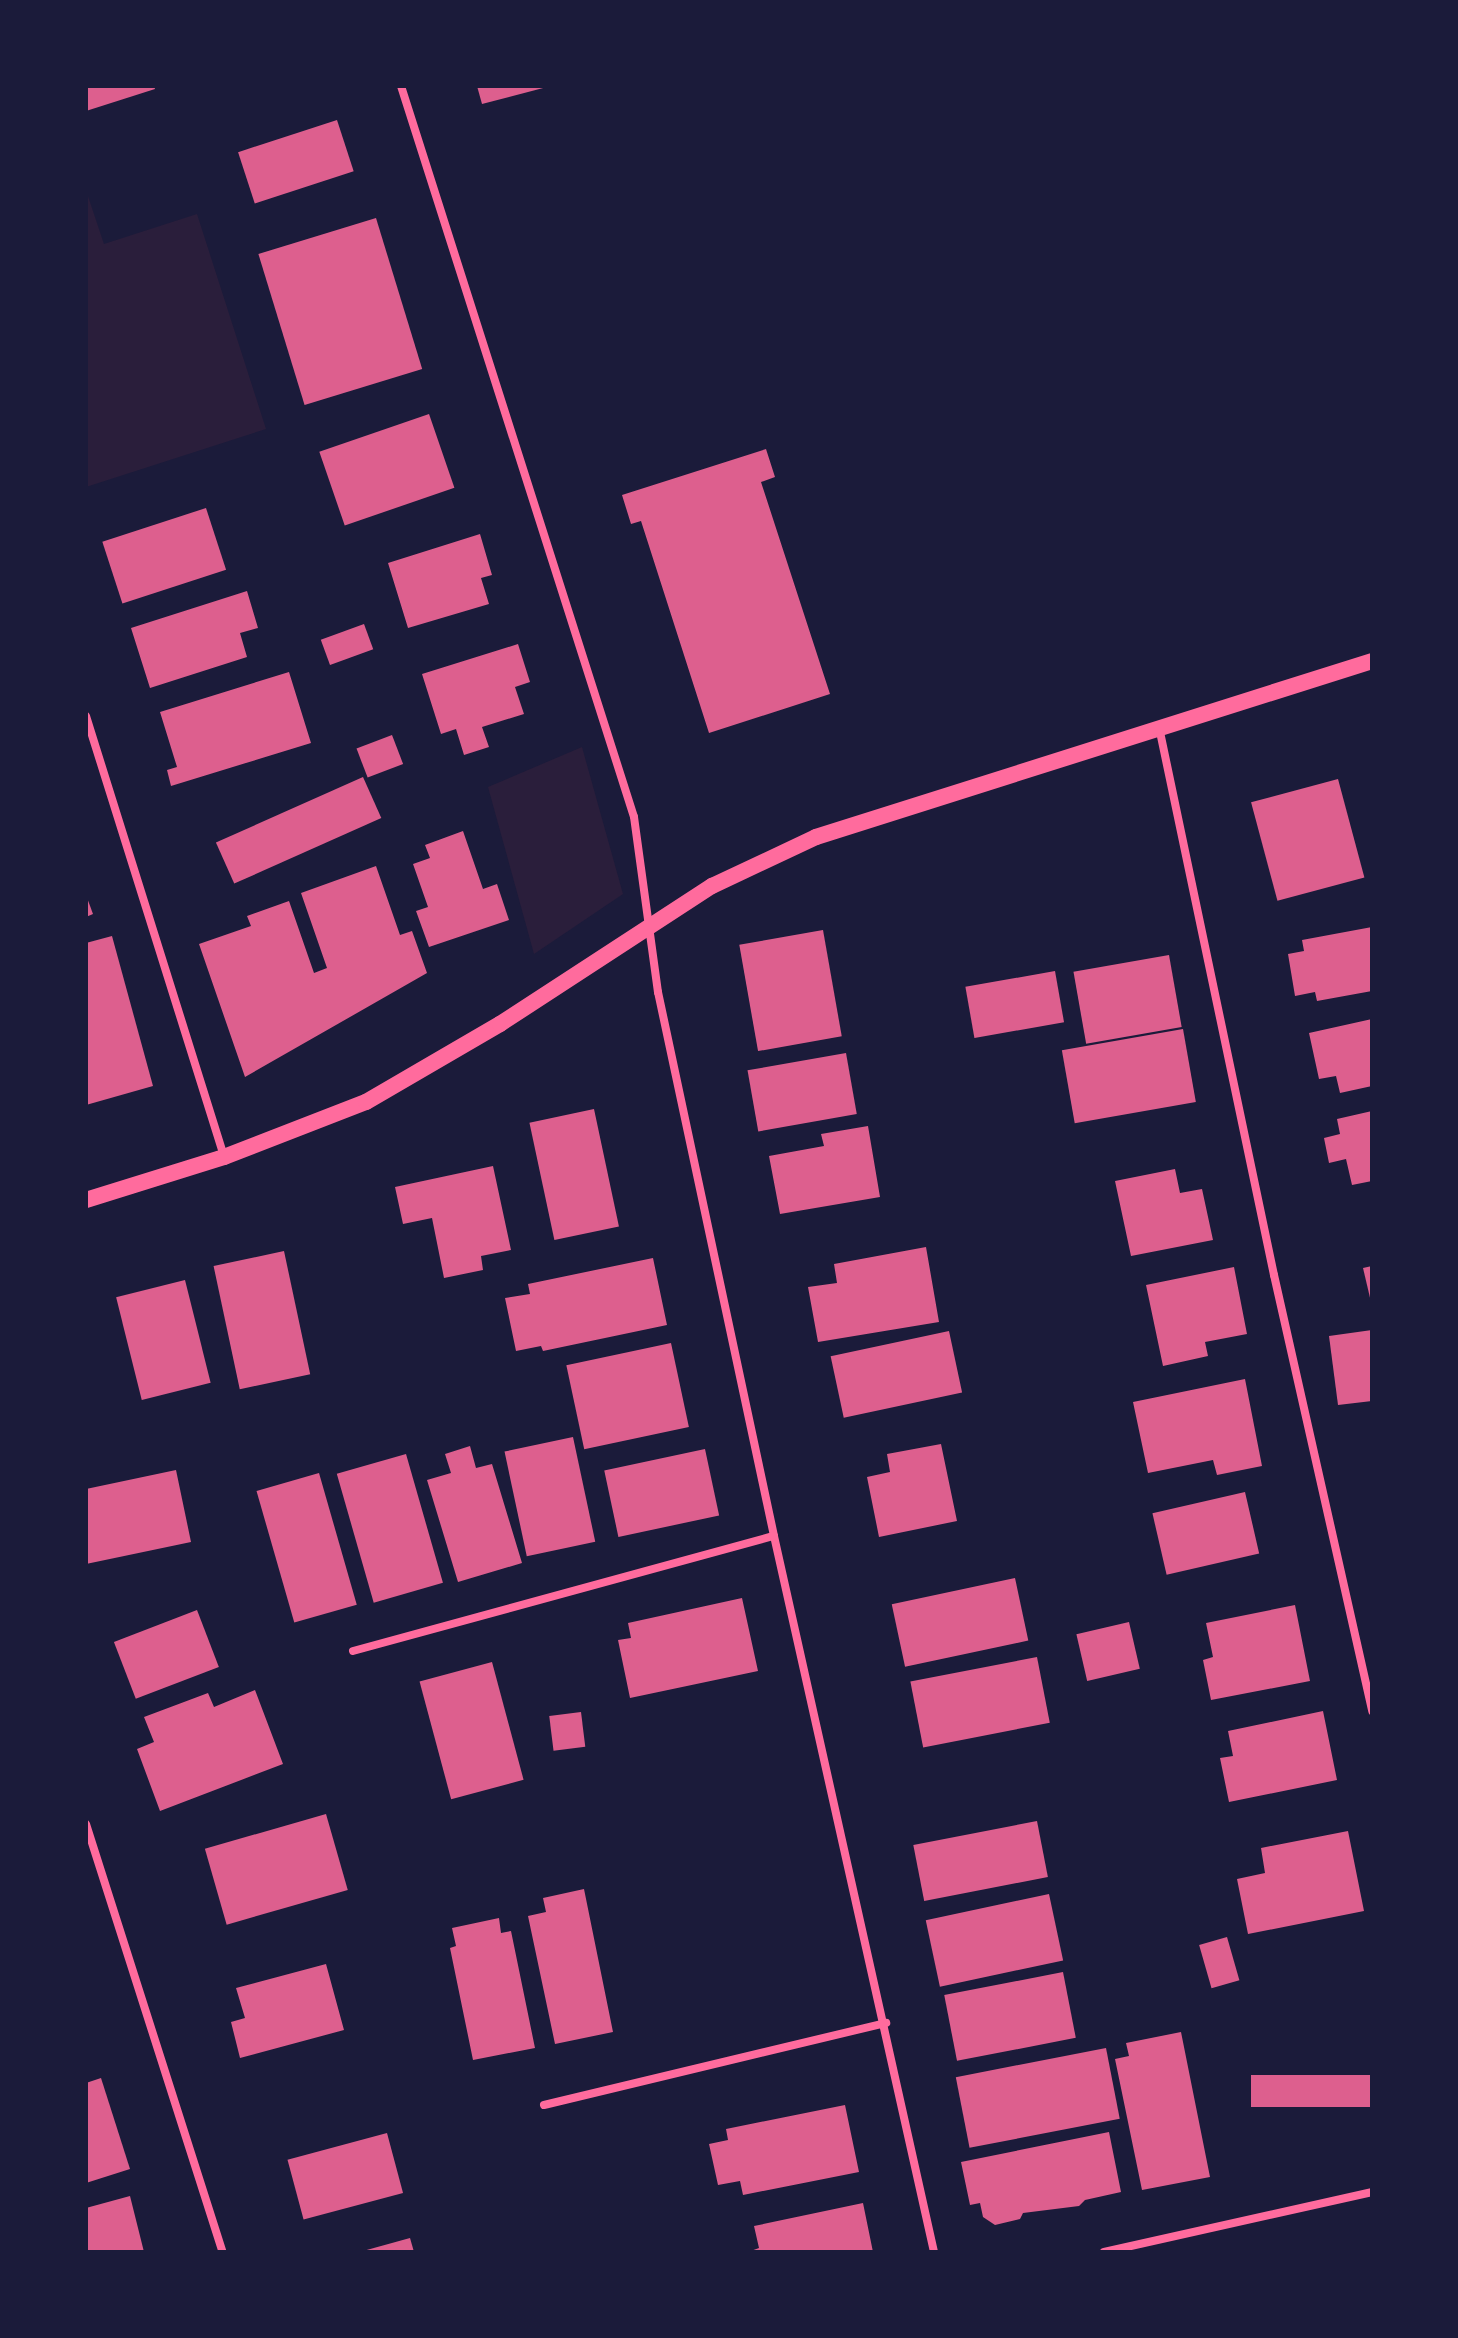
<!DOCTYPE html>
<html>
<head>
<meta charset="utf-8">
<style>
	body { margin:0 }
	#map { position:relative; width:1458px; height:2338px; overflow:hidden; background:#1b1b3a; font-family:"Nunito Sans",sans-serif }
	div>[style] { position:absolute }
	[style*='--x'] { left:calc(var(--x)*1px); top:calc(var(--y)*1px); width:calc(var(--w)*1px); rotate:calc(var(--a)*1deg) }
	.green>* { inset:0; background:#2a1e3b }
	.building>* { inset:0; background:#dd5f8e; transform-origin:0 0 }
	.minor>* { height:8px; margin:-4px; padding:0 4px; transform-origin:4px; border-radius:4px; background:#ff6b9d }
	.secondary>* { height:16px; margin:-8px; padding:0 8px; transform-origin:8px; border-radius:8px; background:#ff6b9d }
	span { translate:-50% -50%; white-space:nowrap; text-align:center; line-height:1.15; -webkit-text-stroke:6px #1b1b3a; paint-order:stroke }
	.frame { position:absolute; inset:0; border:88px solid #1b1b3a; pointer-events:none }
</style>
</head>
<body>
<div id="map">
	<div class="green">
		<i style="clip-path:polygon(86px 190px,104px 244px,197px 214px,266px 429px,86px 487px)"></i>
		<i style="clip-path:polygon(582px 747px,623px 894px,534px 954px,488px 787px)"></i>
	</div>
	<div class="building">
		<i style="clip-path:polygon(86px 86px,154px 86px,155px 89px,86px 111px)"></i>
		<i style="clip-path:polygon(477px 86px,547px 86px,547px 87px,482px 104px)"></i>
		<i style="left:337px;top:120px;width:54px;height:104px;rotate:72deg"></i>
		<i style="left:376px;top:218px;width:158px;height:123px;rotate:73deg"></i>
		<i style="left:429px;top:414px;width:78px;height:116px;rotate:71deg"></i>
		<i style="clip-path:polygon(766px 449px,775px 477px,761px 482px,830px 694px,709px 733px,641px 521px,631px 524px,622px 495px)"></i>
		<i style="left:206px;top:508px;width:65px;height:109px;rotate:72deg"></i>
		<i style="clip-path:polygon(480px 534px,492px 575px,481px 578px,489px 604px,408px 628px,388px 563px)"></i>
		<i style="clip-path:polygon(247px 591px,258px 628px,240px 633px,247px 657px,150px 688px,131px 628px)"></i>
		<i style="left:364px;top:624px;width:27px;height:46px;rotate:70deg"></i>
		<i style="clip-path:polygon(518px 644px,530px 682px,515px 687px,524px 714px,482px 727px,489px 747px,464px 755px,456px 729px,441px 734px,422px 674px)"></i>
		<i style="clip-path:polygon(289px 672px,311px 743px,171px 786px,167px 770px,177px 767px,160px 712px)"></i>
		<i style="left:392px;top:735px;width:31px;height:38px;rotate:69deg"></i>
		<i style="left:363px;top:777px;width:45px;height:161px;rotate:66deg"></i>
		<i style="left:1338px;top:779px;width:102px;height:90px;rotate:75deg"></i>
		<i style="clip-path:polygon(463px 831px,483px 889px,497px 884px,509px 920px,429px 947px,416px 911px,428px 907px,413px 864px,430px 858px,425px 845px)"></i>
		<i style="clip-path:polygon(376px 866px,400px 935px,412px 931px,427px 973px,245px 1077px,199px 944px,251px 926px,247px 916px,289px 901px,314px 973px,327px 968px,301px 893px)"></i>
		<i style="clip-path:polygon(86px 895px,93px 914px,86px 917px)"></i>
		<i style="clip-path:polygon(1372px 927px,1372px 991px,1317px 1001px,1315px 992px,1295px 996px,1288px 954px,1304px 951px,1302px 940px)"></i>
		<i style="left:823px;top:930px;width:108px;height:85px;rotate:80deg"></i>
		<i style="clip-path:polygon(112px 936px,153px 1086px,86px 1105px,86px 943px)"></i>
		<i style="left:1169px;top:955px;width:73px;height:97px;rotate:80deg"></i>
		<i style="left:1055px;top:971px;width:52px;height:91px;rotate:80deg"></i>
		<i style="clip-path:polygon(1372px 1019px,1372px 1086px,1340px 1093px,1336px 1076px,1319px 1079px,1309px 1033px)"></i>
		<i style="left:1183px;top:1029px;width:74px;height:123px;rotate:80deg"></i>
		<i style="left:846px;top:1053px;width:62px;height:100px;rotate:80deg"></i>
		<i style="left:594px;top:1109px;width:120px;height:66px;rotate:78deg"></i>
		<i style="clip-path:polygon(1372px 1111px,1372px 1181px,1352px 1185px,1346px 1159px,1329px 1163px,1324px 1138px,1340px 1134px,1337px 1119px)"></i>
		<i style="clip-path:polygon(868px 1126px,880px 1197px,780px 1214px,769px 1156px,824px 1146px,821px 1134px)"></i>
		<i style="clip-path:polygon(493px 1166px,511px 1250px,481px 1256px,483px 1270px,444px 1278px,432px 1218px,403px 1224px,395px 1187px)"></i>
		<i style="clip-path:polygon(1175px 1169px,1180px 1193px,1202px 1189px,1213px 1240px,1131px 1256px,1115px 1181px)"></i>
		<i style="clip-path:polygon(926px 1247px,939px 1322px,818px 1342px,808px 1287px,837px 1283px,834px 1264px)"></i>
		<i style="left:284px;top:1251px;width:126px;height:72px;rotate:78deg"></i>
		<i style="clip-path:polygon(653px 1258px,667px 1325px,543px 1351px,541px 1346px,516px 1351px,505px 1298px,530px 1294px,528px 1284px)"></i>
		<i style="clip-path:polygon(1372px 1266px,1372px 1302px,1371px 1302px,1363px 1268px)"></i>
		<i style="clip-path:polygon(1234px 1267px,1247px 1334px,1205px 1342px,1208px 1356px,1163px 1366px,1146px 1285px)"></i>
		<i style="left:185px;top:1280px;width:106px;height:71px;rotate:76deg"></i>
		<i style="clip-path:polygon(1372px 1330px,1372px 1401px,1338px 1405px,1329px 1336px)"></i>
		<i style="left:949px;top:1331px;width:63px;height:121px;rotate:78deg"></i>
		<i style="left:671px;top:1343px;width:86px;height:107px;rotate:78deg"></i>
		<i style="clip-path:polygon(1245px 1379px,1262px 1466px,1217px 1475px,1213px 1460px,1148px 1473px,1133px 1402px)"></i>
		<i style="left:573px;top:1437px;width:107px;height:70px;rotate:78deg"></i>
		<i style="clip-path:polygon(941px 1444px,957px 1521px,879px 1537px,867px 1477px,890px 1472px,887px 1454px)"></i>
		<i style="clip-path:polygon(470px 1446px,476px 1468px,492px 1464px,522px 1563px,458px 1582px,427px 1480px,451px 1473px,445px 1454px)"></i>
		<i style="left:705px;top:1449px;width:68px;height:103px;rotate:78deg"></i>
		<i style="left:406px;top:1454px;width:134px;height:72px;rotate:74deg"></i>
		<i style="clip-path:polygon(176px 1470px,191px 1542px,86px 1564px,86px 1489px)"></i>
		<i style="left:319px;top:1473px;width:137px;height:65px;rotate:74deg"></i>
		<i style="left:1245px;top:1492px;width:63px;height:95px;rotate:77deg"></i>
		<i style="left:1015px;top:1578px;width:64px;height:126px;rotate:78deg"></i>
		<i style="clip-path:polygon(742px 1598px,758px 1671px,630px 1698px,618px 1640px,631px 1638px,628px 1623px)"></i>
		<i style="clip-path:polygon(1295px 1605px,1310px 1681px,1211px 1700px,1203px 1660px,1213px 1657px,1206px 1623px)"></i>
		<i style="left:197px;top:1610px;width:61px;height:89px;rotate:69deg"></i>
		<i style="left:1129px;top:1622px;width:48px;height:54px;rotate:77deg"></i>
		<i style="left:1037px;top:1657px;width:67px;height:129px;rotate:79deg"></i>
		<i style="left:492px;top:1662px;width:122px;height:75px;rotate:75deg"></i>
		<i style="clip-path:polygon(255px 1690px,283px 1764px,160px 1811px,137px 1749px,154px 1742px,144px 1717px,208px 1693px,214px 1707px)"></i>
		<i style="clip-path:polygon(1323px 1711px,1337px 1780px,1229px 1802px,1220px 1758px,1233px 1756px,1228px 1731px)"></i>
		<i style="left:581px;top:1712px;width:35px;height:32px;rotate:83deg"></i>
		<i style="left:326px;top:1814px;width:79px;height:126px;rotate:74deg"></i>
		<i style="left:1037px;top:1821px;width:57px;height:126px;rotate:79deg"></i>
		<i style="clip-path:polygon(1348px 1831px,1364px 1911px,1248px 1934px,1237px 1879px,1265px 1873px,1261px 1848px)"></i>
		<i style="clip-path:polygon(584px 1889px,613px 2032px,555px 2044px,528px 1916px,546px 1912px,543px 1898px)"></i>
		<i style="left:1049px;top:1894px;width:68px;height:126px;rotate:78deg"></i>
		<i style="clip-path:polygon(499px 1918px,501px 1933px,511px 1931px,535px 2048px,473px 2060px,450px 1948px,456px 1946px,452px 1928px)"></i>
		<i style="left:1227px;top:1937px;width:45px;height:29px;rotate:74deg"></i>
		<i style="clip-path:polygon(326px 1964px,344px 2030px,240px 2058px,231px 2022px,245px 2018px,236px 1988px)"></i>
		<i style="left:1063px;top:1972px;width:67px;height:121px;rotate:79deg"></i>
		<i style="clip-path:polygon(1181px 2032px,1210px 2177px,1142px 2190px,1115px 2059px,1129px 2056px,1126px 2043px)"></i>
		<i style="left:1106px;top:2048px;width:72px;height:153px;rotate:79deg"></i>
		<i style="left:1372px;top:2075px;width:32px;height:121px;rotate:90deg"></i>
		<i style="clip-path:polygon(101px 2078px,130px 2169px,86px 2183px,86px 2083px)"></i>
		<i style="clip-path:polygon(845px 2105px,859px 2172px,743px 2195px,740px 2181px,718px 2185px,709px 2144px,728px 2140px,726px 2129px)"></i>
		<i style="clip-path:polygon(1109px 2132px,1121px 2192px,1085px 2200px,1079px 2206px,1023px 2213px,1020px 2219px,995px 2225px,983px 2217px,980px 2203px,970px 2205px,961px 2162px)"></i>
		<i style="left:387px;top:2133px;width:62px;height:103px;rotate:75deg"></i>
		<i style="clip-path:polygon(130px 2196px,144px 2252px,86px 2252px,86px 2208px)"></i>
		<i style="clip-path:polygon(863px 2203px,873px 2252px,748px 2252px,759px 2248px,754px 2226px)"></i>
		<i style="clip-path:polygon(410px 2238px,414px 2252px,363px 2252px,363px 2251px)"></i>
	</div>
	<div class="minor">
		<i style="--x:401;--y:86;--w:767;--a:72.32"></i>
		<i style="--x:634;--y:817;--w:177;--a:82.2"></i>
		<i style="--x:658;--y:992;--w:556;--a:77.96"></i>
		<i style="--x:774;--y:1536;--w:734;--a:77.4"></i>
		<i style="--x:86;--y:716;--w:462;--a:72.6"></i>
		<i style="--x:1159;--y:727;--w:560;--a:78.15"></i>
		<i style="--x:1274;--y:1275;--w:447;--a:77.3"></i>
		<i style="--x:353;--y:1651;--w:436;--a:-15.3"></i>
		<i style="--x:86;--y:1824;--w:449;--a:72.3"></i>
		<i style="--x:544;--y:2105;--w:352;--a:-13.5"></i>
		<i style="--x:1104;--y:2252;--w:275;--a:-12.6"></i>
	</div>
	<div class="secondary">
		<i style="--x:86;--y:1200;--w:145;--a:-17.3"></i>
		<i style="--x:224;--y:1157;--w:152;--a:-21.2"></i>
		<i style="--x:366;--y:1102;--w:155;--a:-30.2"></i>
		<i style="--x:500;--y:1024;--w:253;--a:-33.1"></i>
		<i style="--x:712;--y:886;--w:115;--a:-25.2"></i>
		<i style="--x:816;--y:837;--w:583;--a:-17.57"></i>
	</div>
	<div class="frame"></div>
</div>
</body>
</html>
